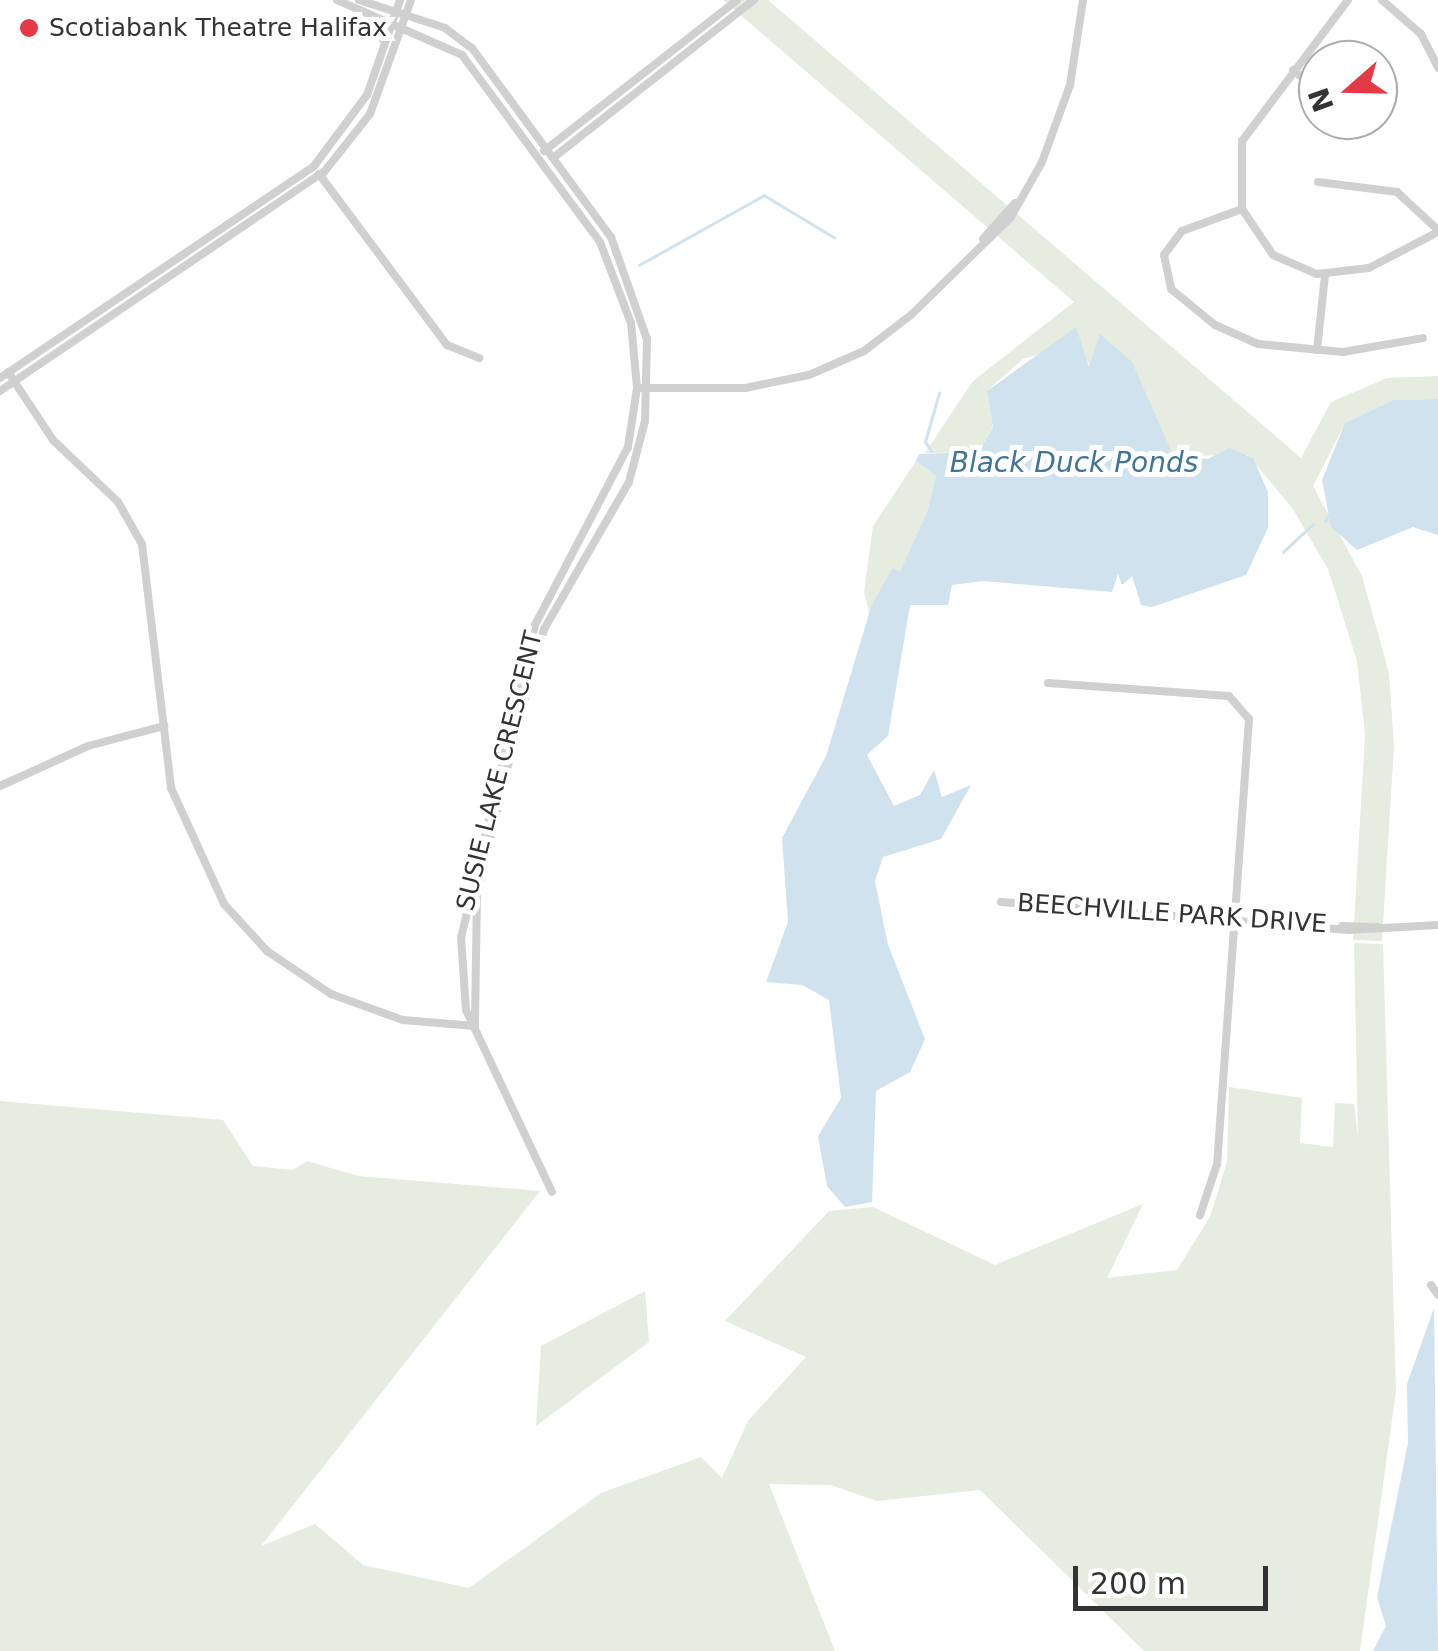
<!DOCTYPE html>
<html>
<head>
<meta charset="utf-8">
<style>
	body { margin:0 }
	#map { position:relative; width:1438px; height:1651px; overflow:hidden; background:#fff; font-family:"DejaVu Sans",sans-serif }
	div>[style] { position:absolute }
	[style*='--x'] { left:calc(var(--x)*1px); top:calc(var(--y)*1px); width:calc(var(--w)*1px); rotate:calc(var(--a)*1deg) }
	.green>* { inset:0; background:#e6ecdf }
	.water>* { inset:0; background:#cfe2ee }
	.stream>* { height:2.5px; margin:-1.25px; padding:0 1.25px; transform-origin:1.25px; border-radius:1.25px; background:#cfe2ee }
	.minor>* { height:8px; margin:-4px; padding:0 4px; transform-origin:4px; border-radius:4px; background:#d0d0d0 }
	.dots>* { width:28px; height:28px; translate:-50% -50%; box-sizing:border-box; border:5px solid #fff; border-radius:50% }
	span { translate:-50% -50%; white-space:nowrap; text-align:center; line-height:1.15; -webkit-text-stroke:10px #fff; paint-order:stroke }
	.poi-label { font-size:25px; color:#333 }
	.left { translate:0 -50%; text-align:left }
	.street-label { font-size:25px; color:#333 }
	.water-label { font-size:28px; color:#3f7597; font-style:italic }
	.north { position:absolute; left:1298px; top:40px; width:100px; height:100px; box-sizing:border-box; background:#fff; border:2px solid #adadad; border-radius:50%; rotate:250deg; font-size:28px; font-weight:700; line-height:40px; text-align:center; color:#333 }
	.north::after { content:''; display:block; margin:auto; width:35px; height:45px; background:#e63946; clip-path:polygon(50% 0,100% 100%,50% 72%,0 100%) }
	.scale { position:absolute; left:1073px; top:1566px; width:195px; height:45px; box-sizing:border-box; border:5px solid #333; border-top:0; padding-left:12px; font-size:30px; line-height:35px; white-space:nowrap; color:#333; -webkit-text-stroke:8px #fff; paint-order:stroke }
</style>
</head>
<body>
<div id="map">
	<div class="green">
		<i style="clip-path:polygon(723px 0,768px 0,1301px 458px,1331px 402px,1387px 378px,1438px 376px,1438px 399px,1393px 400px,1345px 423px,1313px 486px,1362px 576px,1389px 673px,1394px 746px,1382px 941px,1353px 940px,1365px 735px,1357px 661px,1328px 569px,1293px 509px,1248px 455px,1173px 456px,1131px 363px,1106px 343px,1090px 368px,1080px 343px,1023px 359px,987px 391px,993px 426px,978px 452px,925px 453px,973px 381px,1074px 302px)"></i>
		<i style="clip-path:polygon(916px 461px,936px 476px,927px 512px,900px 573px,872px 604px,872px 623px,864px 592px,873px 526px)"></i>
		<i style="clip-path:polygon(1354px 943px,1383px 944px,1396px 1391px,1360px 1651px,1144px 1651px,980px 1490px,877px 1501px,831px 1485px,769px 1484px,835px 1651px,0 1651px,0 1101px,223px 1120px,253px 1166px,293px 1170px,307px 1161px,358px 1176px,540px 1191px,261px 1546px,315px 1524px,363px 1565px,469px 1588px,601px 1493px,701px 1457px,722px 1478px,748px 1421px,806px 1357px,725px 1321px,829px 1211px,873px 1207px,995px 1265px,1143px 1204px,1107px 1278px,1177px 1270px,1210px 1217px,1227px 1162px,1229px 1087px,1302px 1098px,1300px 1143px,1333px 1147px,1335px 1103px,1354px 1104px,1358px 1137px)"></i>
		<i style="clip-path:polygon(645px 1291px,649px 1342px,536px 1426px,541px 1346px)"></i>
	</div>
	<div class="water">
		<i style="clip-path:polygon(1076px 327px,1089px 367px,1100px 334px,1132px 362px,1173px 455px,1208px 459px,1229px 448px,1253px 458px,1268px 492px,1268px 528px,1246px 575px,1152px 607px,1141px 605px,1132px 576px,1122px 585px,1118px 574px,1112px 592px,983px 581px,952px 585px,948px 605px,910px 605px,888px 736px,867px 755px,894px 806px,920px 795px,934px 770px,942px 797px,971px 785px,941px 839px,883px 857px,875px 881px,888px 945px,925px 1039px,910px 1072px,876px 1091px,872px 1202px,845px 1207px,827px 1186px,818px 1136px,841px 1098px,829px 1000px,802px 985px,766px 982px,788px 922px,782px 838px,826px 756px,872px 604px,893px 568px,900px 572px,927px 512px,936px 476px,916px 461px,919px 454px,978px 452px,993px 427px,987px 391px)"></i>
		<i style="clip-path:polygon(1438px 399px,1438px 535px,1413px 527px,1357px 550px,1331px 527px,1322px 480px,1345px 423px,1393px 400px)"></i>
		<i style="clip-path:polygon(1434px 1308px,1438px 1651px,1373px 1651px,1386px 1626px,1377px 1597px,1408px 1443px,1407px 1384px)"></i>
	</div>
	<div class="stream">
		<i style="--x:639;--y:265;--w:143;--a:-29.2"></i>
		<i style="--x:764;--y:195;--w:82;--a:31"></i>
		<i style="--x:931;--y:451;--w:11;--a:-124"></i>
		<i style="--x:925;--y:442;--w:51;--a:-74.1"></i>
		<i style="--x:1325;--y:522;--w:8;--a:-60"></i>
		<i style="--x:1283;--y:552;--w:41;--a:-43"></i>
	</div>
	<div class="minor">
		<i style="--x:337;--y:0;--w:137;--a:23.7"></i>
		<i style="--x:462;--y:55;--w:232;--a:53.6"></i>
		<i style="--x:600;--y:242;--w:87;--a:69.1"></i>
		<i style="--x:631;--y:323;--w:65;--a:84.7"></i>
		<i style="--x:637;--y:388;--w:60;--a:98.7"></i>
		<i style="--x:628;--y:447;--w:201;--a:117.6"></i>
		<i style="--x:535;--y:625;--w:321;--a:103.3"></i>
		<i style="--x:461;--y:937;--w:73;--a:86.1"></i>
		<i style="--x:466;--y:1010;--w:201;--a:64.7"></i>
		<i style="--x:359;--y:0;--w:90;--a:18"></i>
		<i style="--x:445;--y:28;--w:34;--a:37"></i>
		<i style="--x:472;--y:48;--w:235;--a:53.7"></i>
		<i style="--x:611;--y:237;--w:108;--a:70.6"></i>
		<i style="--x:647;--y:339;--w:82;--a:91.4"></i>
		<i style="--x:645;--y:421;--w:63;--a:104.7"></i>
		<i style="--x:629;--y:482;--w:170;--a:120"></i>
		<i style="--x:544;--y:629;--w:103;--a:105.3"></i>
		<i style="--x:517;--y:728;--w:171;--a:103.5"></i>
		<i style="--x:477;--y:894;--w:132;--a:90.9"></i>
		<i style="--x:1348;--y:0;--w:176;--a:126.9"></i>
		<i style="--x:1242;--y:141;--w:68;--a:90"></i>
		<i style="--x:1242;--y:209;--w:55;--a:56"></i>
		<i style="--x:1273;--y:255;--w:48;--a:23.4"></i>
		<i style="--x:1317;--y:274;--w:52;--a:-6.6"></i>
		<i style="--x:1369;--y:268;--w:78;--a:-27.6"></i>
		<i style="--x:1382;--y:0;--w:52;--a:41.1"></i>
		<i style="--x:1421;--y:34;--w:38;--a:63"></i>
		<i style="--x:370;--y:15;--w:30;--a:62"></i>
		<i style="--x:1293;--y:70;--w:32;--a:39"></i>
		<i style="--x:544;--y:151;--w:245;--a:-38"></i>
		<i style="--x:553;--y:158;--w:256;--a:-38.2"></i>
		<i style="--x:319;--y:174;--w:214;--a:53.2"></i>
		<i style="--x:447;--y:345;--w:35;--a:22"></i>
		<i style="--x:1318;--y:182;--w:80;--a:7.2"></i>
		<i style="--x:1397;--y:192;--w:56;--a:42.8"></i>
		<i style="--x:1242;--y:209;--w:64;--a:159.9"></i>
		<i style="--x:1182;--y:231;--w:30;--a:127"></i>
		<i style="--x:1164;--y:255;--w:35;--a:78"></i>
		<i style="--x:1171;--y:289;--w:57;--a:39.3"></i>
		<i style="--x:1215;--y:325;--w:47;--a:23.8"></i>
		<i style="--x:1258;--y:344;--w:85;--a:5.4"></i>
		<i style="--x:1343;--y:352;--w:81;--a:-9.9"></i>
		<i style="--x:983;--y:239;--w:48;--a:-48.4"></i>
		<i style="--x:1317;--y:350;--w:75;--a:-83.9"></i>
		<i style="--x:8;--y:372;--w:82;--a:56.5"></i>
		<i style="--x:53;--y:440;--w:90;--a:43.6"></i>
		<i style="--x:118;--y:502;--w:48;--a:60.3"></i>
		<i style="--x:142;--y:544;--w:246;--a:83.2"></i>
		<i style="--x:171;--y:788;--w:128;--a:65.4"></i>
		<i style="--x:224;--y:904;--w:64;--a:47.5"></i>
		<i style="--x:267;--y:951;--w:77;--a:33.9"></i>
		<i style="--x:331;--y:994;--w:77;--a:19.9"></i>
		<i style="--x:403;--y:1020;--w:72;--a:4.8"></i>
		<i style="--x:0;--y:378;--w:379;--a:-34"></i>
		<i style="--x:314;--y:166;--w:89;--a:-53.3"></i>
		<i style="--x:367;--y:95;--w:101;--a:-70.8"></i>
		<i style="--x:637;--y:388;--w:108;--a:0"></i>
		<i style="--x:745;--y:388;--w:65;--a:-11.5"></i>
		<i style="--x:809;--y:375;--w:60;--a:-23.6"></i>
		<i style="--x:864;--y:351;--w:59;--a:-37.5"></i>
		<i style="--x:911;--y:315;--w:140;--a:-44.4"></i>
		<i style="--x:1011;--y:217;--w:63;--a:-60.6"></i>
		<i style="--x:1042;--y:162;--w:82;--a:-70"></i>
		<i style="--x:1070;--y:85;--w:86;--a:-81.3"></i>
		<i style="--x:0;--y:391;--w:391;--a:-34.1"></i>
		<i style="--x:324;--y:172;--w:74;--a:-51.6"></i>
		<i style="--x:370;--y:114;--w:121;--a:-70.2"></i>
		<i style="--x:1048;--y:683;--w:181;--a:4.1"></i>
		<i style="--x:1229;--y:696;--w:30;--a:49"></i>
		<i style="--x:1249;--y:719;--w:446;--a:94.1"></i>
		<i style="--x:1217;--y:1164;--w:54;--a:108.4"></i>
		<i style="--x:0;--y:786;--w:97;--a:-24.4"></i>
		<i style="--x:88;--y:746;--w:79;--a:-14.7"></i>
		<i style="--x:1001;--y:902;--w:349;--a:4.6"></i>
		<i style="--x:1349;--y:930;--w:89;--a:-3.2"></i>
		<i style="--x:1342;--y:926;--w:36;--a:2"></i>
		<i style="--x:1431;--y:1285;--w:12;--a:55"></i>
	</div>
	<div class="dots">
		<i style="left:29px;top:28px;background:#e63946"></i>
	</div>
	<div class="poi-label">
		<span class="left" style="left:49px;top:28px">Scotiabank Theatre Halifax</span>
	</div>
	<div class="street-label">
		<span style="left:500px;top:771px;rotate:-76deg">SUSIE LAKE CRESCENT</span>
		<span style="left:1172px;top:914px;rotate:4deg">BEECHVILLE PARK DRIVE</span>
	</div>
	<div class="water-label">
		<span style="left:1074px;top:463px">Black Duck Ponds</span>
	</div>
	<div class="north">N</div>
	<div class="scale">200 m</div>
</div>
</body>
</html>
